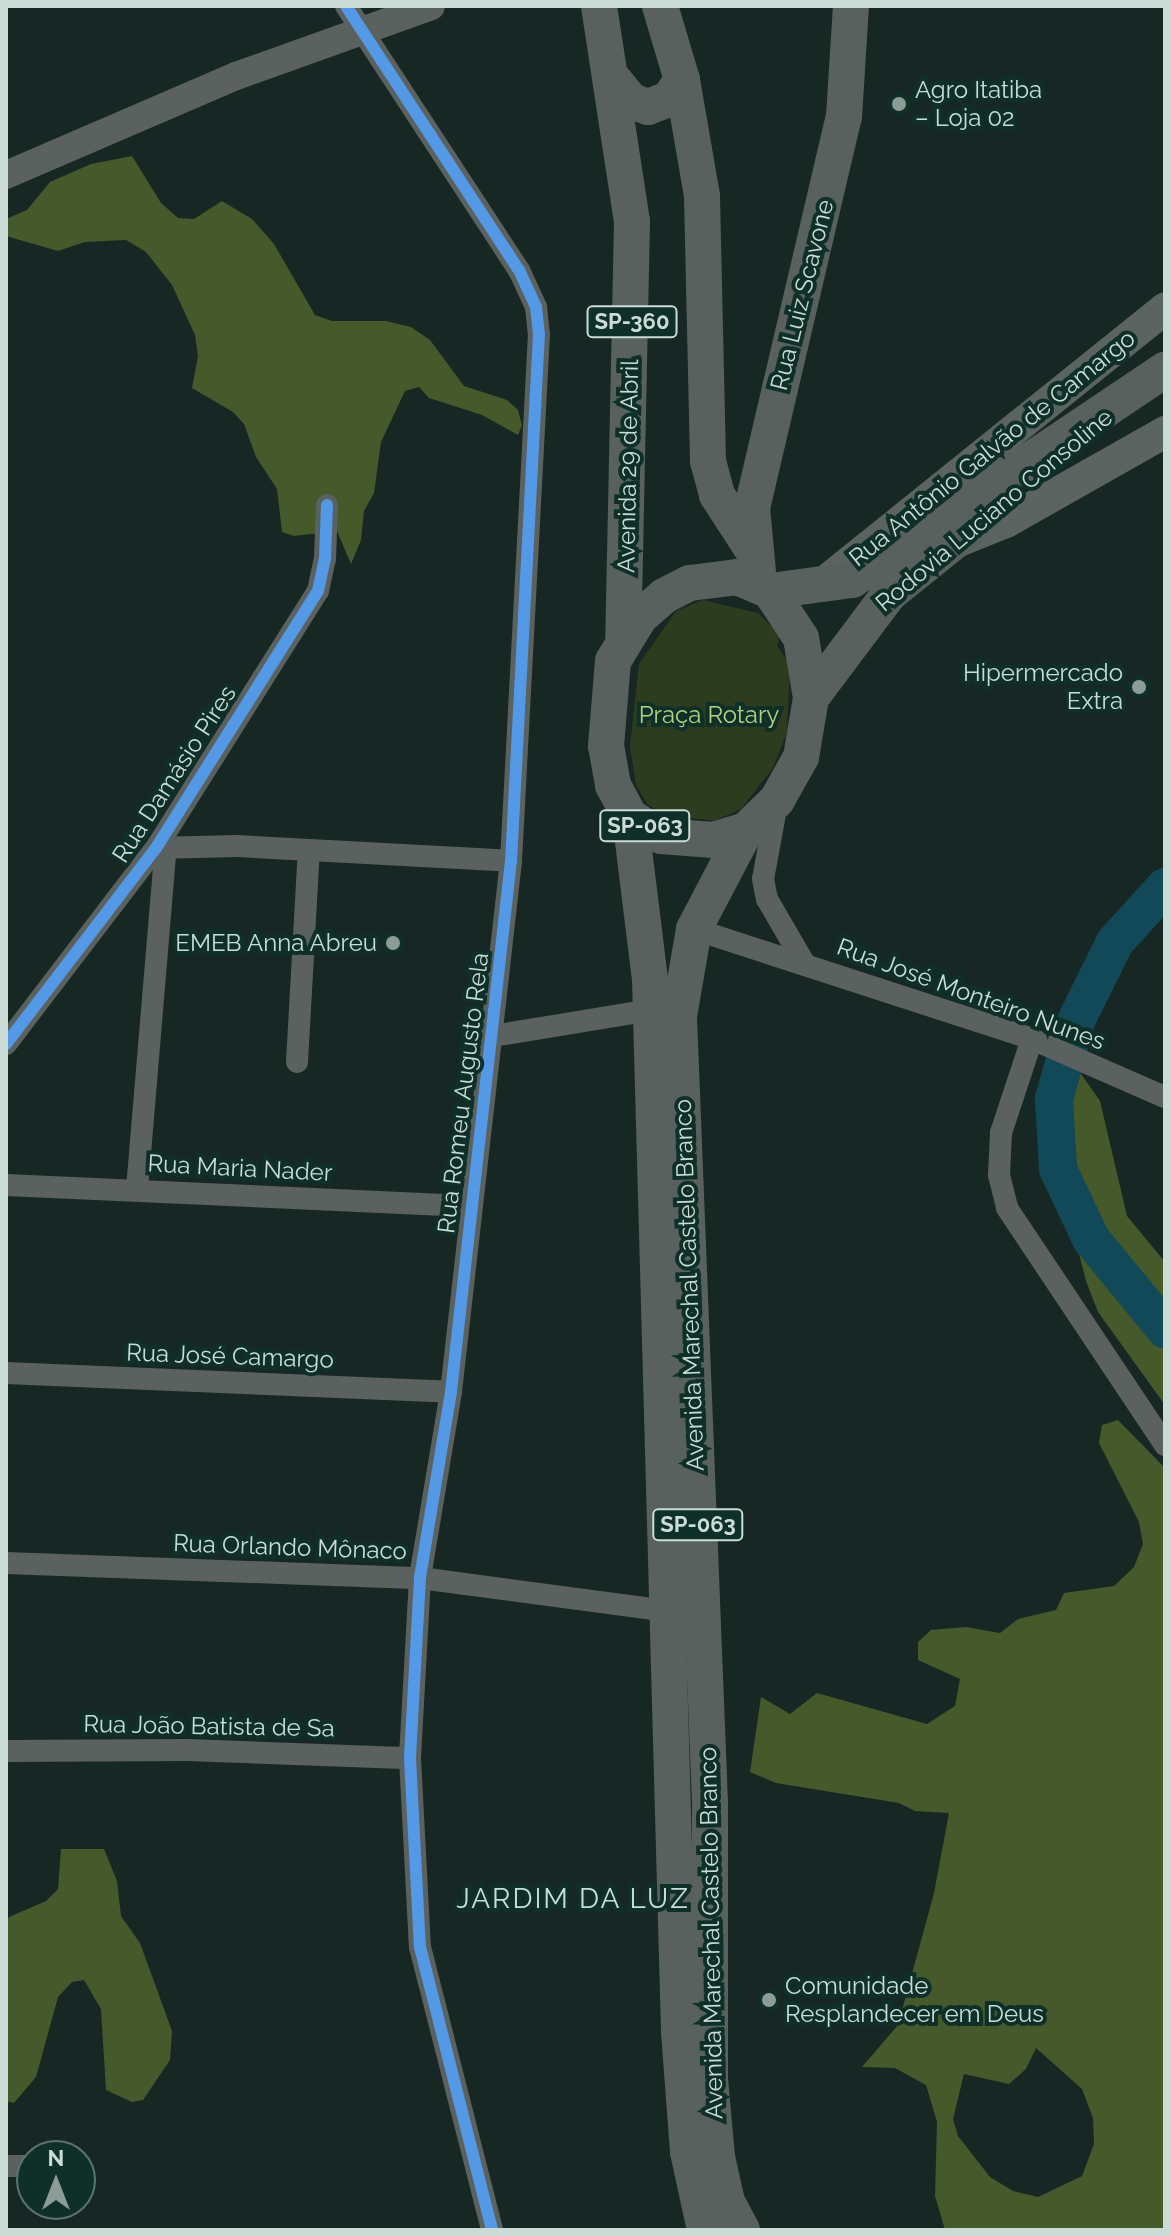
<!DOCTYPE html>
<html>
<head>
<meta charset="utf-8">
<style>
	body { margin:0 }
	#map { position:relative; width:1171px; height:2236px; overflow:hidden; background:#172824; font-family:Raleway,sans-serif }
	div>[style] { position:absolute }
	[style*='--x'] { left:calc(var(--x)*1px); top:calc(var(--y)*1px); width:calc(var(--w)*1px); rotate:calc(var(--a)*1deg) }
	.green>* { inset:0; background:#2d3b1f }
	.forest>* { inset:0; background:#45592a }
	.river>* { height:38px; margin:-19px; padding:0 19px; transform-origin:19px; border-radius:19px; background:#114959 }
	.minor>* { height:22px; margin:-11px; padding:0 11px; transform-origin:11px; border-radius:11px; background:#5b615e }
	.tertiary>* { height:28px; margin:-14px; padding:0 14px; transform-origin:14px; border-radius:14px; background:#5b615e }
	.secondary>* { height:32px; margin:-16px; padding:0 16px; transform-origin:16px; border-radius:16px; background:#5b6460 }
	.primary>* { height:36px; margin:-18px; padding:0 18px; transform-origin:18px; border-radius:18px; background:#58615d }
	.cycleway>* { height:12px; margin:-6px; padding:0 6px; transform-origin:6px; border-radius:6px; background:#5399e6 }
	.dots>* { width:22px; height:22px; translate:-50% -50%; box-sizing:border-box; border:4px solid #0f3028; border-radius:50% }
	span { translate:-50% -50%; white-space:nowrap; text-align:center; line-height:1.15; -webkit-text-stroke:8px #0f3028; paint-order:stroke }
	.shield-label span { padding:2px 6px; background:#0f3028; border:2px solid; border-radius:6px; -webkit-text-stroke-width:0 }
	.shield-label { font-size:22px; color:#cbdcd7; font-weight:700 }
	.poi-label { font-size:24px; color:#cbdcd7 }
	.left { translate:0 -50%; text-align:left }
	.right { translate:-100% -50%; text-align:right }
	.street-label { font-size:24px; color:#cbdcd7 }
	.park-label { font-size:24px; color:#b1d181 }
	.quarter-label { font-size:28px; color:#cbdcd7; letter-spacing:2px }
	.frame { position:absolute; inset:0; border:8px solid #cbdcd7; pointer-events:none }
	.north { position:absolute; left:16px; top:2140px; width:80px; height:80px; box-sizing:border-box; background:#0f3028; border:2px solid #5a756e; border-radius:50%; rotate:0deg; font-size:22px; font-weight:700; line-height:32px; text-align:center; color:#cbdcd7 }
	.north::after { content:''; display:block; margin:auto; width:28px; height:36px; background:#8c9d98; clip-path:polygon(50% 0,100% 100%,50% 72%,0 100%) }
</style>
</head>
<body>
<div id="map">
	<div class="green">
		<i style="clip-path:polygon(703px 600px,758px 613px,780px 635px,777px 646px,790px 664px,787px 732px,773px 768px,741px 809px,714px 821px,664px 815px,647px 804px,636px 785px,630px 746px,639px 664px,676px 611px)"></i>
	</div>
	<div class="forest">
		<i style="clip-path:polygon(132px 156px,161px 203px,178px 218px,194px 219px,222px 201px,252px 219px,274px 244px,315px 315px,332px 321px,386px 321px,411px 327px,430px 340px,464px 386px,507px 400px,518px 410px,522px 425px,518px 435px,482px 415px,429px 398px,419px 387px,405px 391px,381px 442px,374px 493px,364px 511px,361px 540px,351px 564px,337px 531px,294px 536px,282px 532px,277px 489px,256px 457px,244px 424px,233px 412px,192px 388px,198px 356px,195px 335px,172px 285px,146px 252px,126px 240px,85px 242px,58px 251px,6px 236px,6px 219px,27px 210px,50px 182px,91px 164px)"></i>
		<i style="clip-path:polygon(1079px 1071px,1100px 1101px,1127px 1216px,1165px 1262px,1165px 1405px,1098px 1312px,1086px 1281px,1054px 1156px,1060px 1100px)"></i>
		<i style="clip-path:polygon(evenodd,1118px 1420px,1165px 1468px,1165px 2230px,945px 2230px,935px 2196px,937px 2122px,926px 2085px,895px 2068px,862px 2067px,898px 2025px,934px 1893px,949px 1813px,915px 1811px,899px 1803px,776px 1783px,750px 1772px,761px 1697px,790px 1714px,817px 1693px,927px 1724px,955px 1706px,960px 1679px,918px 1660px,918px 1642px,931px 1630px,966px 1627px,1000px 1633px,1018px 1619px,1056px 1610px,1064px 1593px,1114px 1586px,1134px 1567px,1143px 1544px,1139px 1522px,1099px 1443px,1102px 1425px,1118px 1420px,1036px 2048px,1082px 2089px,1093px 2118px,1094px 2144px,1082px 2176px,1038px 2197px,1013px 2191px,990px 2177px,958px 2136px,953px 2119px,964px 2074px,1009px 2084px,1026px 2069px,1036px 2048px)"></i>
		<i style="clip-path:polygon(61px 1849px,104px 1849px,117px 1881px,121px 1916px,140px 1943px,172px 2031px,170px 2060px,143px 2100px,132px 2102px,106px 2090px,101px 2009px,84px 1980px,72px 1982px,58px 1997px,36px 2077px,14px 2103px,6px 2101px,6px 1925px,9px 1917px,46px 1901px,58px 1889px)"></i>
	</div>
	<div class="river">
		<i style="--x:1165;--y:887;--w:74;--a:132.3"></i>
		<i style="--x:1115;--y:942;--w:88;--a:116.3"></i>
		<i style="--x:1076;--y:1021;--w:81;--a:105.8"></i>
		<i style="--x:1054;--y:1099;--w:70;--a:86.7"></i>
		<i style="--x:1058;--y:1169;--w:77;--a:64.8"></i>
		<i style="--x:1091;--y:1239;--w:117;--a:50.6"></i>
	</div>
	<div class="minor">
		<i style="--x:346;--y:6;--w:316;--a:56.8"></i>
		<i style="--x:519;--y:270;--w:41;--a:65.3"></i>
		<i style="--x:536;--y:307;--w:27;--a:84"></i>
		<i style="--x:539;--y:334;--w:528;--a:93.04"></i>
		<i style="--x:511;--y:861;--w:534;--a:96.45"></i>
		<i style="--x:451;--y:1392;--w:189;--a:99.5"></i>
		<i style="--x:420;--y:1578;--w:180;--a:93.2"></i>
		<i style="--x:410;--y:1758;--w:189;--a:87"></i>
		<i style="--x:420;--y:1947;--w:292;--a:75.7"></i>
		<i style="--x:777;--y:803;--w:77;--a:100.4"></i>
		<i style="--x:763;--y:879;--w:20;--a:79"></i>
		<i style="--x:767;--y:899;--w:72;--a:59.9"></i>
		<i style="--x:156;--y:848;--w:81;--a:-1.4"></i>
		<i style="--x:237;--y:846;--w:274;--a:3.1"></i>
		<i style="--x:694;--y:929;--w:355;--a:18"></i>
		<i style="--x:1032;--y:1039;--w:145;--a:23.6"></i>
		<i style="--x:493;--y:1036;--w:159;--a:-9.4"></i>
		<i style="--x:1032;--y:1039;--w:99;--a:108.3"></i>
		<i style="--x:1001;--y:1133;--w:42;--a:92.7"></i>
		<i style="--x:999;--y:1175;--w:34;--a:76"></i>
		<i style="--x:1007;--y:1208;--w:285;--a:56.3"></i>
		<i style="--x:6;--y:1044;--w:247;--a:-52.6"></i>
		<i style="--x:156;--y:848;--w:304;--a:-57.8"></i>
		<i style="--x:318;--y:591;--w:33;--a:-78"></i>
		<i style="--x:325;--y:559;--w:54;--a:-87.9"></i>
		<i style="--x:297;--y:1062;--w:212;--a:-86.8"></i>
		<i style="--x:6;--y:1185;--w:466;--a:2.6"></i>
		<i style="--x:137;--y:1189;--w:343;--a:-85.2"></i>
		<i style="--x:6;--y:1373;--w:445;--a:2.4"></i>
		<i style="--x:6;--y:1563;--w:414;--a:2.1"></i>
		<i style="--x:420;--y:1578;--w:249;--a:7.6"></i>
		<i style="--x:6;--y:1751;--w:182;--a:-0.3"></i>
		<i style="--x:188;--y:1750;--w:222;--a:2.1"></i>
		<i style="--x:6;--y:2166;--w:20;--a:0"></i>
	</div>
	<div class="tertiary">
		<i style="--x:6;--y:175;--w:250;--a:-23.3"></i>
		<i style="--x:236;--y:76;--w:207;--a:-19.7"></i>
	</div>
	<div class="secondary">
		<i style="--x:954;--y:543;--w:56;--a:-22"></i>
		<i style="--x:1006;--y:522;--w:183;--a:-29.5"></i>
		<i style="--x:831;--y:577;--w:429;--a:-38.8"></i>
	</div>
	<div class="primary">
		<i style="--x:599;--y:6;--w:218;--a:81.3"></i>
		<i style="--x:632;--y:221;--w:420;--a:91.2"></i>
		<i style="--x:660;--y:6;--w:77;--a:73.4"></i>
		<i style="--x:682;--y:80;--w:118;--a:80.2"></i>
		<i style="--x:702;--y:196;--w:265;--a:88.7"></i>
		<i style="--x:708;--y:461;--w:35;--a:75"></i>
		<i style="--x:717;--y:495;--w:64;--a:57.1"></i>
		<i style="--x:615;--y:81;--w:26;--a:51"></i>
		<i style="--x:631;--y:101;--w:18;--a:19"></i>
		<i style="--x:648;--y:107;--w:22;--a:-21"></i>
		<i style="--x:669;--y:99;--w:23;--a:-56"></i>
		<i style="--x:737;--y:577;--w:36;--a:23"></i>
		<i style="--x:770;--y:591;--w:56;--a:56.6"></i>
		<i style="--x:801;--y:638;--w:61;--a:80.5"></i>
		<i style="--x:811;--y:698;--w:60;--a:99.6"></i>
		<i style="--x:801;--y:757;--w:49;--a:119.2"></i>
		<i style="--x:777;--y:800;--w:43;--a:135.9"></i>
		<i style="--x:746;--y:830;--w:34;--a:163"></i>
		<i style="--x:713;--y:840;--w:52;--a:-175.6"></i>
		<i style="--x:661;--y:836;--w:36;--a:-148"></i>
		<i style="--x:630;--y:817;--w:36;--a:-118"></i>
		<i style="--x:613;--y:785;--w:40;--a:-100"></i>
		<i style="--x:606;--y:746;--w:85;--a:-85.3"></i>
		<i style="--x:613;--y:661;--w:52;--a:-58.5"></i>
		<i style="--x:640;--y:617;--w:32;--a:-41"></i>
		<i style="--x:664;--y:596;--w:29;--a:-27"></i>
		<i style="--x:690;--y:583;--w:47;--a:-7.3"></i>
		<i style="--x:759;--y:583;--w:75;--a:-95.3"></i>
		<i style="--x:752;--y:508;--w:402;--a:-76.8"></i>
		<i style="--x:844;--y:117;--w:111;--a:-86.4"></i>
		<i style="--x:770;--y:591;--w:83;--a:-7.6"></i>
		<i style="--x:852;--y:580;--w:377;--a:-33.9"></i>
		<i style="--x:811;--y:698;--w:130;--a:-53.1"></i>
		<i style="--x:889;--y:594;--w:105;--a:-38.8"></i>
		<i style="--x:630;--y:817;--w:163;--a:83"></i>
		<i style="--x:650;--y:979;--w:1053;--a:88.42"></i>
		<i style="--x:679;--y:2032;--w:120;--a:85.7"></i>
		<i style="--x:688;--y:2152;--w:80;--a:77.7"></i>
		<i style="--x:742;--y:2230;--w:32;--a:-118"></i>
		<i style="--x:727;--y:2202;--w:46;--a:-102.5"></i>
		<i style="--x:717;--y:2157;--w:79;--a:-95.1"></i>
		<i style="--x:710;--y:2078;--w:275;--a:-90"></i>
		<i style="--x:710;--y:1803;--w:788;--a:-92.26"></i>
		<i style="--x:679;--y:1016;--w:88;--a:-80.2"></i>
		<i style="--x:694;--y:929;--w:112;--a:-62.3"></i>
	</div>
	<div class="cycleway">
		<i style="--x:346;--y:6;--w:316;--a:56.8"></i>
		<i style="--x:519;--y:270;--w:41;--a:65.3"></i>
		<i style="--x:536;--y:307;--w:27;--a:84"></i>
		<i style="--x:539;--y:334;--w:528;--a:93.04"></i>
		<i style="--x:511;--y:861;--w:534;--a:96.45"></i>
		<i style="--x:451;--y:1392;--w:189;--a:99.5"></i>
		<i style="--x:420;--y:1578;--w:180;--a:93.2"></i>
		<i style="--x:410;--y:1758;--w:189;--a:87"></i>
		<i style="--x:420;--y:1947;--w:292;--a:75.7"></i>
		<i style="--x:6;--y:1044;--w:247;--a:-52.6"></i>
		<i style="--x:156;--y:848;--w:304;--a:-57.8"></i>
		<i style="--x:318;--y:591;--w:33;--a:-78"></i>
		<i style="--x:325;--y:559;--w:54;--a:-87.9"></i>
	</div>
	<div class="dots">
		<i style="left:899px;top:104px;background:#8c9d98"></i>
		<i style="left:1139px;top:687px;background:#8c9d98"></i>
		<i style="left:393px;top:943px;background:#8c9d98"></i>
		<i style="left:769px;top:2000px;background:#8c9d98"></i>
	</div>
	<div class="shield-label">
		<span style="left:632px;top:322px">SP-360</span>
		<span style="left:645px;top:826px">SP-063</span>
		<span style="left:698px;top:1525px">SP-063</span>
	</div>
	<div class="poi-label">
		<span class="left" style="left:915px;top:104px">Agro Itatiba<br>– Loja 02</span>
		<span class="right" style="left:1123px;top:687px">Hipermercado<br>Extra</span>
		<span class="right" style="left:377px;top:943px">EMEB Anna Abreu</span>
		<span class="left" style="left:785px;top:2000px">Comunidade<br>Resplandecer em Deus</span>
	</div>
	<div class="street-label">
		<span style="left:802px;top:295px;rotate:-76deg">Rua Luiz Scavone</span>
		<span style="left:992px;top:448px;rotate:-39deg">Rua Antônio Galvão de Camargo</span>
		<span style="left:628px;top:466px;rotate:-89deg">Avenida 29 de Abril</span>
		<span style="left:994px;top:510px;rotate:-40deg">Rodovia Luciano Consoline</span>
		<span style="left:174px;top:774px;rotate:-57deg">Rua Damásio Pires</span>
		<span style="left:971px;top:994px;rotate:20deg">Rua José Monteiro Nunes</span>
		<span style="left:463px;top:1093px;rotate:-83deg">Rua Romeu Augusto Rela</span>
		<span style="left:240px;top:1168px;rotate:3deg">Rua Maria Nader</span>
		<span style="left:689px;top:1285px;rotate:-92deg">Avenida Marechal Castelo Branco</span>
		<span style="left:230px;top:1356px;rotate:2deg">Rua José Camargo</span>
		<span style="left:290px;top:1547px;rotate:2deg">Rua Orlando Mônaco</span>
		<span style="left:209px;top:1726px;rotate:1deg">Rua João Batista de Sa</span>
		<span style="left:711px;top:1933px;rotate:-91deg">Avenida Marechal Castelo Branco</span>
	</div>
	<div class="park-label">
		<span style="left:709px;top:715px">Praça Rotary</span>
	</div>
	<div class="quarter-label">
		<span style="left:573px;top:1899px">JARDIM DA LUZ</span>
	</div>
	<div class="frame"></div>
	<div class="north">N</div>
</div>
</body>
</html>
